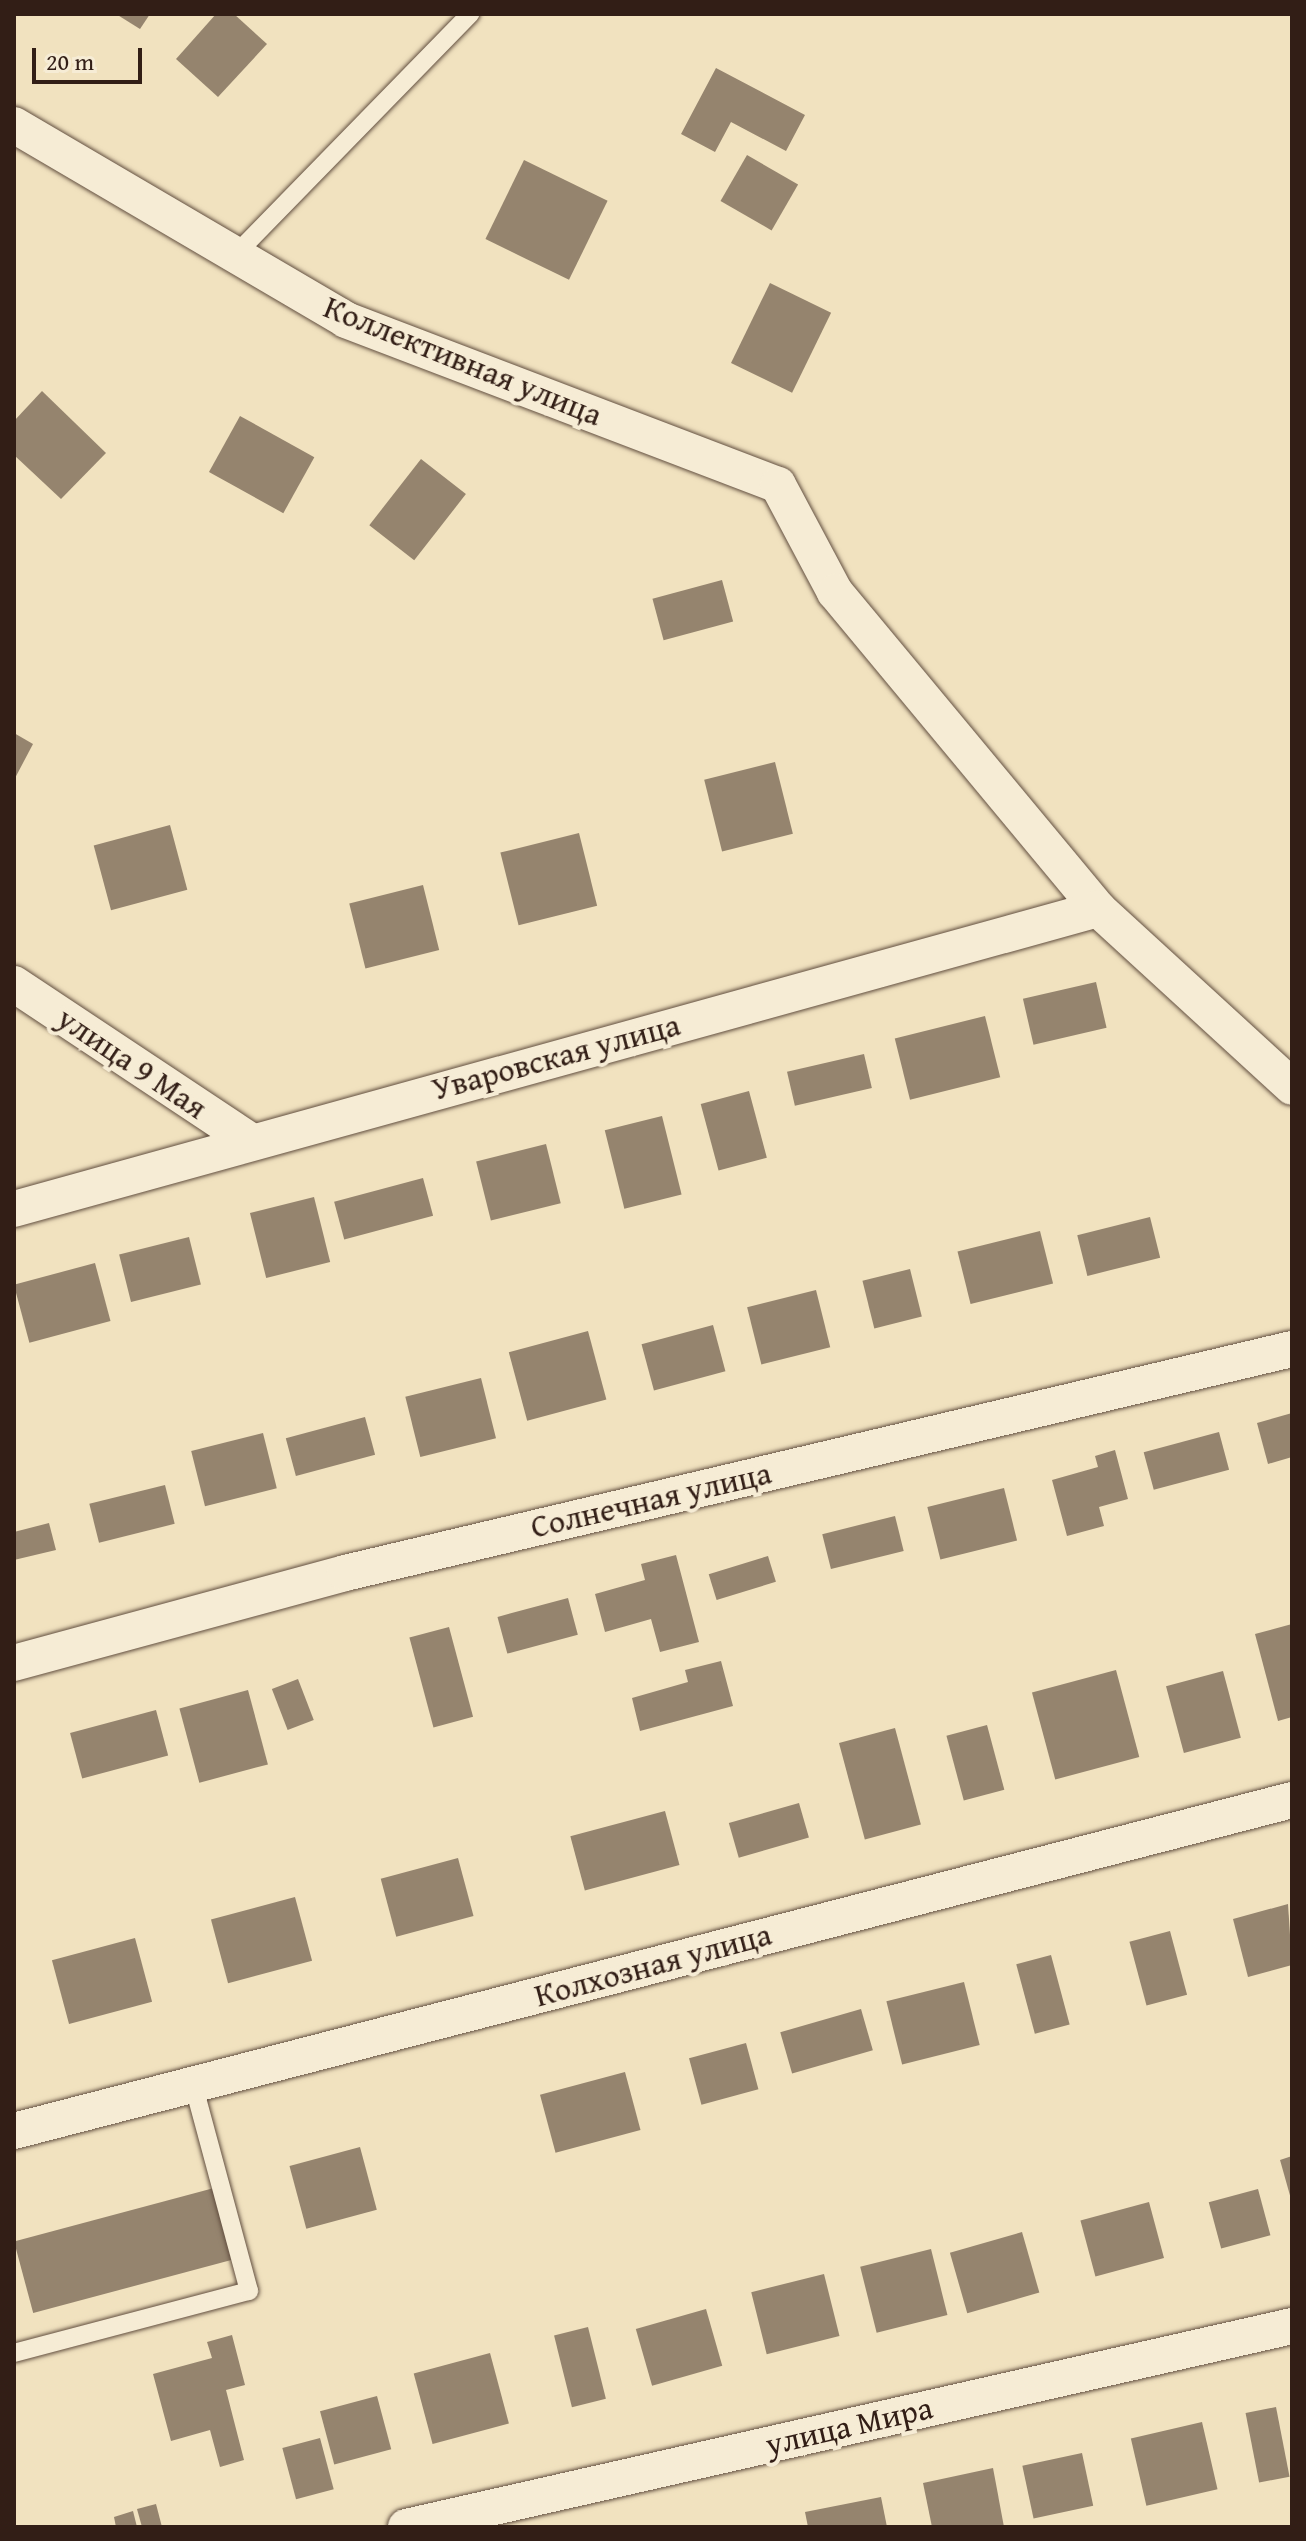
<!DOCTYPE html>
<html>
<head>
<meta charset="utf-8">
<style>
	body { margin:0 }
	#map { position:relative; width:1306px; height:2541px; overflow:hidden; background:#f1e2bf; font-family:"Gentium Book Plus",serif }
	div>[style] { position:absolute }
	[style*='--x'] { left:calc(var(--x)*1px); top:calc(var(--y)*1px); width:calc(var(--w)*1px); rotate:calc(var(--a)*1deg) }
	.building>* { inset:0; background:#95846e; transform-origin:0 0 }
	.roads { filter:drop-shadow(0 0 2px #624f40) drop-shadow(0 0 2px #624f40) }
	.service>* { height:18px; margin:-9px; padding:0 9px; transform-origin:9px; border-radius:9px; background:#f6ecd5 }
	.minor>* { height:36px; margin:-18px; padding:0 18px; transform-origin:18px; border-radius:18px; background:#f6ecd5 }
	span { translate:-50% -50%; white-space:nowrap; text-align:center; line-height:1.15; -webkit-text-stroke:8px #f6ecd5; paint-order:stroke }
	.street-label { font-size:32px; color:#321e16 }
	.frame { position:absolute; inset:0; border:16px solid #321e16; pointer-events:none }
	.scale { position:absolute; left:32px; top:48px; width:110px; height:36px; box-sizing:border-box; border:4px solid #321e16; border-top:0; padding-left:10px; font-size:24px; line-height:28px; white-space:nowrap; color:#321e16; -webkit-text-stroke:6px #f6ecd5; paint-order:stroke }
</style>
</head>
<body>
<div id="map">
	<div class="building">
		<i style="clip-path:polygon(116px 14px,150px 14px,140px 29px)"></i>
		<i style="clip-path:polygon(216px 14px,234px 14px,267px 44px,218px 97px,176px 59px)"></i>
		<i style="clip-path:polygon(716px 68px,805px 115px,786px 151px,731px 122px,715px 152px,681px 134px)"></i>
		<i style="left:747px;top:155px;width:59px;height:53px;rotate:30deg"></i>
		<i style="left:524px;top:160px;width:93px;height:88px;rotate:26deg"></i>
		<i style="left:770px;top:283px;width:68px;height:89px;rotate:26deg"></i>
		<i style="clip-path:polygon(42px 391px,106px 453px,61px 499px,14px 455px,14px 421px)"></i>
		<i style="left:240px;top:416px;width:85px;height:64px;rotate:29deg"></i>
		<i style="left:421px;top:459px;width:57px;height:84px;rotate:38deg"></i>
		<i style="left:722px;top:580px;width:43px;height:72px;rotate:75deg"></i>
		<i style="clip-path:polygon(14px 733px,33px 744px,14px 780px)"></i>
		<i style="left:775px;top:762px;width:74px;height:73px;rotate:76deg"></i>
		<i style="left:170px;top:825px;width:67px;height:79px;rotate:75deg"></i>
		<i style="left:579px;top:833px;width:75px;height:81px;rotate:76deg"></i>
		<i style="left:423px;top:885px;width:67px;height:76px;rotate:76deg"></i>
		<i style="left:1096px;top:982px;width:47px;height:75px;rotate:77deg"></i>
		<i style="left:985px;top:1016px;width:63px;height:93px;rotate:76deg"></i>
		<i style="left:864px;top:1054px;width:35px;height:79px;rotate:77deg"></i>
		<i style="left:749px;top:1091px;width:69px;height:50px;rotate:75deg"></i>
		<i style="left:662px;top:1116px;width:81px;height:59px;rotate:76deg"></i>
		<i style="left:546px;top:1144px;width:61px;height:72px;rotate:76deg"></i>
		<i style="left:423px;top:1178px;width:39px;height:92px;rotate:75deg"></i>
		<i style="left:314px;top:1197px;width:67px;height:66px;rotate:76deg"></i>
		<i style="left:1150px;top:1217px;width:42px;height:75px;rotate:76deg"></i>
		<i style="left:1040px;top:1231px;width:54px;height:85px;rotate:76deg"></i>
		<i style="left:189px;top:1237px;width:49px;height:72px;rotate:76deg"></i>
		<i style="left:95px;top:1263px;width:60px;height:84px;rotate:75deg"></i>
		<i style="left:910px;top:1269px;width:49px;height:49px;rotate:76deg"></i>
		<i style="left:816px;top:1290px;width:59px;height:71px;rotate:76deg"></i>
		<i style="left:713px;top:1325px;width:48px;height:74px;rotate:75deg"></i>
		<i style="left:588px;top:1331px;width:71px;height:82px;rotate:75deg"></i>
		<i style="left:481px;top:1378px;width:62px;height:78px;rotate:76deg"></i>
		<i style="clip-path:polygon(1292px 1413px,1292px 1457px,1268px 1464px,1257px 1423px)"></i>
		<i style="left:365px;top:1417px;width:39px;height:82px;rotate:75deg"></i>
		<i style="left:1219px;top:1432px;width:39px;height:78px;rotate:75deg"></i>
		<i style="left:263px;top:1433px;width:57px;height:74px;rotate:76deg"></i>
		<i style="clip-path:polygon(1115px 1450px,1128px 1499px,1099px 1507px,1104px 1526px,1067px 1536px,1052px 1480px,1098px 1467px,1095px 1456px)"></i>
		<i style="left:165px;top:1485px;width:40px;height:78px;rotate:76deg"></i>
		<i style="left:1004px;top:1488px;width:54px;height:79px;rotate:76deg"></i>
		<i style="left:895px;top:1516px;width:36px;height:75px;rotate:76deg"></i>
		<i style="clip-path:polygon(49px 1523px,56px 1550px,14px 1560px,14px 1532px)"></i>
		<i style="clip-path:polygon(676px 1555px,699px 1642px,660px 1652px,651px 1619px,605px 1632px,595px 1594px,645px 1580px,641px 1564px)"></i>
		<i style="left:768px;top:1556px;width:27px;height:62px;rotate:73deg"></i>
		<i style="left:568px;top:1598px;width:38px;height:73px;rotate:75deg"></i>
		<i style="clip-path:polygon(1292px 1624px,1292px 1717px,1278px 1721px,1255px 1634px)"></i>
		<i style="left:449px;top:1627px;width:93px;height:41px;rotate:75deg"></i>
		<i style="clip-path:polygon(721px 1661px,733px 1706px,640px 1731px,632px 1698px,688px 1682px,685px 1670px)"></i>
		<i style="left:1116px;top:1670px;width:90px;height:87px;rotate:75deg"></i>
		<i style="left:1223px;top:1671px;width:69px;height:59px;rotate:75deg"></i>
		<i style="left:298px;top:1679px;width:44px;height:28px;rotate:69deg"></i>
		<i style="left:248px;top:1690px;width:77px;height:71px;rotate:75deg"></i>
		<i style="left:156px;top:1710px;width:47px;height:89px;rotate:75deg"></i>
		<i style="left:987px;top:1725px;width:67px;height:42px;rotate:75deg"></i>
		<i style="left:895px;top:1728px;width:100px;height:58px;rotate:75deg"></i>
		<i style="left:799px;top:1803px;width:36px;height:73px;rotate:74deg"></i>
		<i style="left:665px;top:1811px;width:56px;height:98px;rotate:75deg"></i>
		<i style="left:458px;top:1858px;width:60px;height:80px;rotate:75deg"></i>
		<i style="left:295px;top:1897px;width:66px;height:87px;rotate:75deg"></i>
		<i style="clip-path:polygon(1288px 1904px,1292px 1965px,1248px 1977px,1233px 1919px)"></i>
		<i style="left:1170px;top:1931px;width:66px;height:42px;rotate:75deg"></i>
		<i style="left:135px;top:1938px;width:66px;height:86px;rotate:75deg"></i>
		<i style="left:1051px;top:1955px;width:72px;height:36px;rotate:75deg"></i>
		<i style="left:964px;top:1982px;width:65px;height:80px;rotate:76deg"></i>
		<i style="left:861px;top:2009px;width:43px;height:84px;rotate:74deg"></i>
		<i style="left:746px;top:2043px;width:48px;height:59px;rotate:75deg"></i>
		<i style="left:625px;top:2072px;width:60px;height:88px;rotate:75deg"></i>
		<i style="left:360px;top:2147px;width:65px;height:73px;rotate:75deg"></i>
		<i style="clip-path:polygon(1292px 2156px,1292px 2199px,1291px 2199px,1280px 2160px)"></i>
		<i style="left:214px;top:2188px;width:74px;height:207px;rotate:75deg"></i>
		<i style="left:1258px;top:2189px;width:48px;height:51px;rotate:75deg"></i>
		<i style="left:1149px;top:2202px;width:58px;height:71px;rotate:75deg"></i>
		<i style="left:1022px;top:2232px;width:63px;height:75px;rotate:74deg"></i>
		<i style="left:931px;top:2249px;width:68px;height:73px;rotate:76deg"></i>
		<i style="left:824px;top:2274px;width:64px;height:75px;rotate:76deg"></i>
		<i style="left:706px;top:2309px;width:59px;height:73px;rotate:74deg"></i>
		<i style="left:588px;top:2327px;width:74px;height:35px;rotate:76deg"></i>
		<i style="clip-path:polygon(232px 2335px,245px 2385px,226px 2390px,244px 2460px,220px 2467px,210px 2430px,171px 2441px,153px 2374px,212px 2358px,207px 2342px)"></i>
		<i style="left:490px;top:2353px;width:73px;height:79px;rotate:75deg"></i>
		<i style="left:377px;top:2396px;width:55px;height:59px;rotate:75deg"></i>
		<i style="left:1276px;top:2407px;width:71px;height:31px;rotate:79deg"></i>
		<i style="left:1202px;top:2422px;width:69px;height:73px;rotate:77deg"></i>
		<i style="left:320px;top:2438px;width:53px;height:39px;rotate:75deg"></i>
		<i style="left:1082px;top:2453px;width:54px;height:61px;rotate:78deg"></i>
		<i style="clip-path:polygon(993px 2468px,1004px 2527px,932px 2527px,923px 2483px)"></i>
		<i style="clip-path:polygon(881px 2497px,887px 2527px,808px 2527px,805px 2512px)"></i>
		<i style="clip-path:polygon(156px 2504px,162px 2527px,142px 2527px,137px 2509px)"></i>
		<i style="clip-path:polygon(133px 2511px,137px 2527px,116px 2527px,114px 2517px)"></i>
	</div>
	<div class="roads">
		<div class="service">
			<i style="--x:235;--y:255;--w:337;--a:-45.7"></i>
			<i style="--x:14;--y:2353;--w:243;--a:-14.8"></i>
			<i style="--x:249;--y:2291;--w:214;--a:-105.1"></i>
		</div>
		<div class="minor">
			<i style="--x:14;--y:125;--w:385;--a:30.4"></i>
			<i style="--x:346;--y:320;--w:462;--a:20.9"></i>
			<i style="--x:778;--y:485;--w:121;--a:62"></i>
			<i style="--x:835;--y:592;--w:412;--a:50.3"></i>
			<i style="--x:1098;--y:909;--w:263;--a:42.5"></i>
			<i style="--x:14;--y:984;--w:283;--a:33.6"></i>
			<i style="--x:14;--y:1209;--w:1125;--a:-15.47"></i>
			<i style="--x:14;--y:1663;--w:343;--a:-15.2"></i>
			<i style="--x:345;--y:1573;--w:973;--a:-13.31"></i>
			<i style="--x:14;--y:2131;--w:1320;--a:-14.52"></i>
			<i style="--x:406;--y:2527;--w:909;--a:-12.78"></i>
		</div>
	</div>
	<div class="street-label">
		<span style="left:463px;top:361px;rotate:22deg">Коллективная улица</span>
		<span style="left:556px;top:1057px;rotate:-15deg">Уваровская улица</span>
		<span style="left:132px;top:1063px;rotate:34deg">улица 9 Мая</span>
		<span style="left:651px;top:1500px;rotate:-13deg">Солнечная улица</span>
		<span style="left:653px;top:1965px;rotate:-15deg">Колхозная улица</span>
		<span style="left:849px;top:2426px;rotate:-13deg">улица Мира</span>
	</div>
	<div class="frame"></div>
	<div class="scale">20 m</div>
</div>
</body>
</html>
